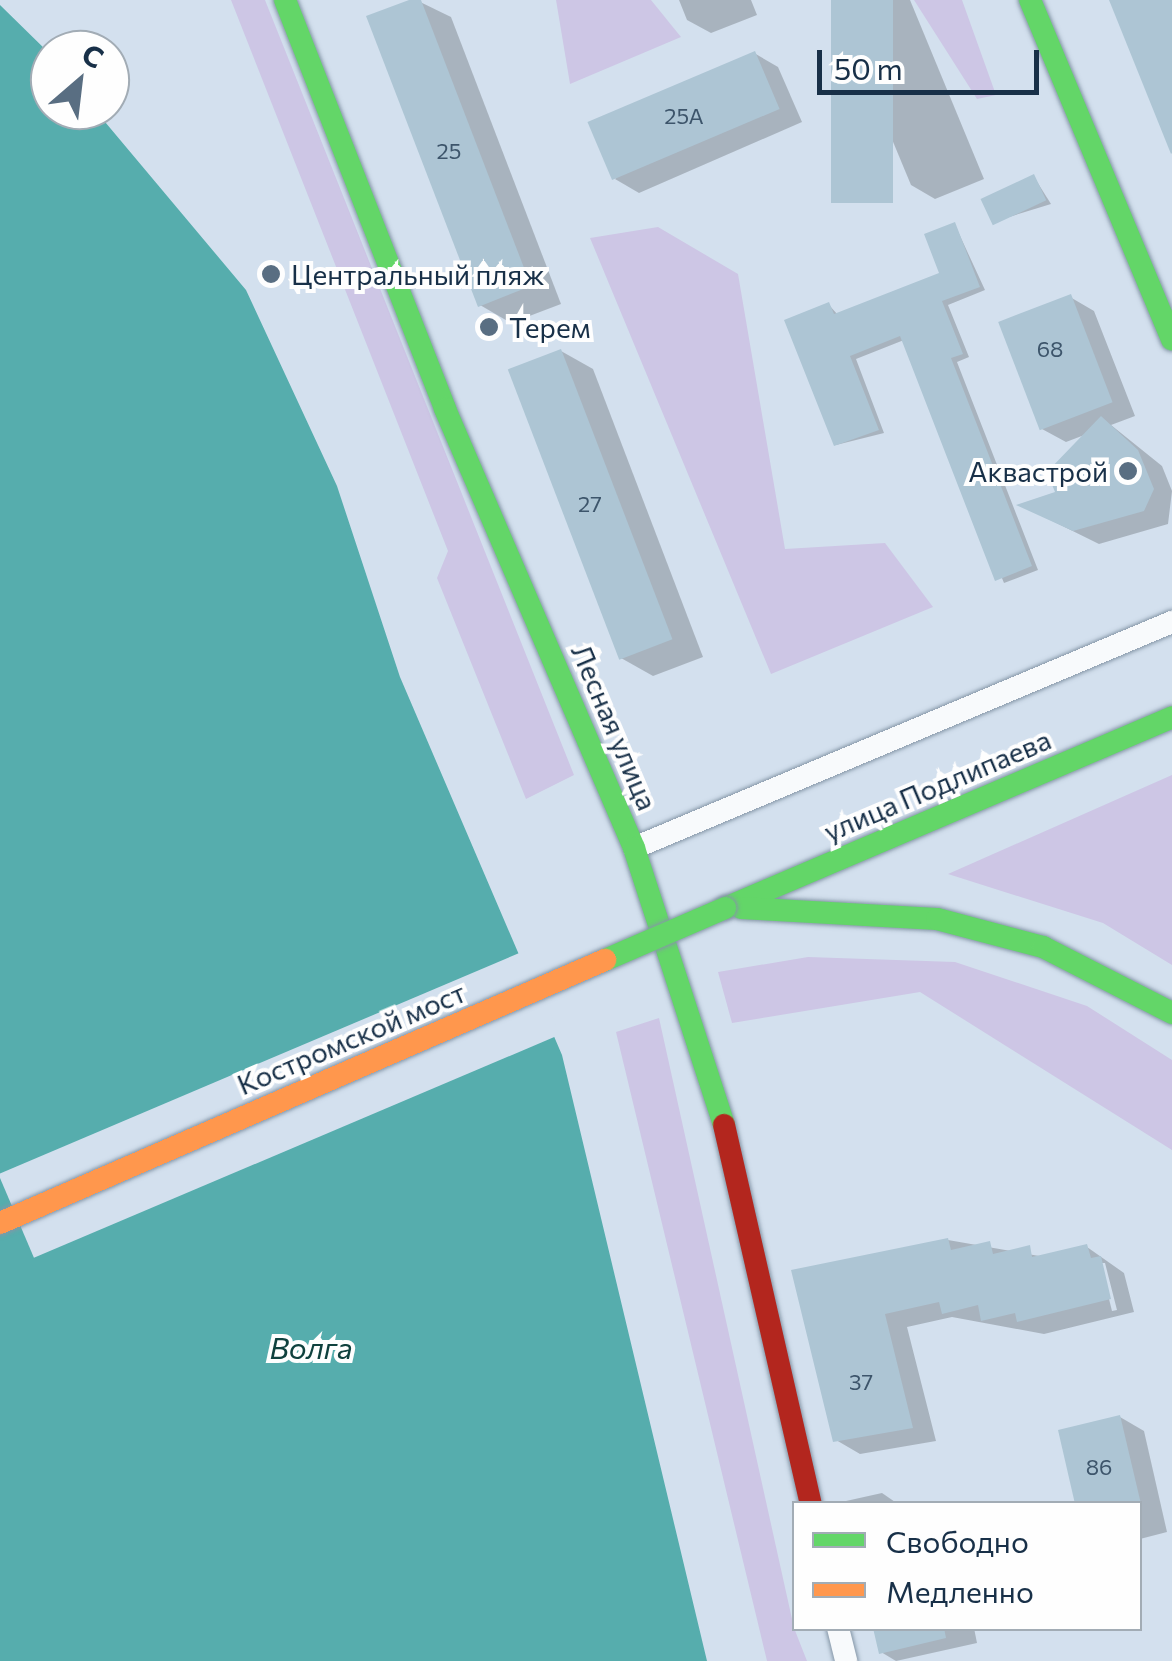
<!DOCTYPE html>
<html>
<head>
<meta charset="utf-8">
<style>
	body { margin:0 }
	#map { position:relative; width:1172px; height:1661px; overflow:hidden; background:#d3e0ee; font-family:Commissioner,sans-serif }
	div>[style] { position:absolute }
	[style*='--x'] { left:calc(var(--x)*1px); top:calc(var(--y)*1px); width:calc(var(--w)*1px); rotate:calc(var(--a)*1deg) }
	.green>* { inset:0; background:#cdc6e5 }
	.water>* { inset:0; background:#56adad }
	.pier>* { inset:0; background:#d3e0ee; transform-origin:0 0 }
	.shadow>* { inset:0; background:#0003 }
	.building>* { inset:0; background:#adc5d4; transform-origin:0 0 }
	.roads { filter:drop-shadow(0 0 2px #8596a7) drop-shadow(0 0 2px #8596a7) }
	.street>* { height:22px; margin:-11px; padding:0 11px; transform-origin:11px; border-radius:11px; background:#f8fafc }
	.fast>* { height:22px; margin:-11px; padding:0 11px; transform-origin:11px; border-radius:11px; background:#63d668 }
	.jam>* { height:22px; margin:-11px; padding:0 11px; transform-origin:11px; border-radius:11px; background:#b3261e }
	.bridges { filter:drop-shadow(0 0 2px #8596a7) drop-shadow(0 0 2px #8596a7) }
	.fast-bridge>* { height:22px; margin:-11px; padding:0 11px; transform-origin:11px; border-radius:11px; background:#63d668 }
	.slow-bridge>* { height:22px; margin:-11px; padding:0 11px; transform-origin:11px; border-radius:11px; background:#ff974d }
	.dots>* { width:28px; height:28px; translate:-50% -50%; box-sizing:border-box; border:5px solid #fefefe; border-radius:50% }
	span { translate:-50% -50%; white-space:nowrap; text-align:center; line-height:1.15; -webkit-text-stroke:8px #fefefe; paint-order:stroke }
	.number-label { font-size:22px; color:#3d556b }
	.number-label span { -webkit-text-stroke-width:0 }
	.poi-label { font-size:28px; color:#183048 }
	.left { translate:0 -50%; text-align:left }
	.right { translate:-100% -50%; text-align:right }
	.street-label { font-size:28px; color:#183048 }
	.water-label { font-size:30px; color:#0f413e; font-style:italic }
	.legend { position:absolute; left:792px; top:1501px; width:350px; height:130px; box-sizing:border-box; background:#fefefe; border:2px solid #a2acb5; margin:0; padding:12px 18px; list-style:none; font-size:30px; color:#183048 }
	.legend li { display:flex; align-items:center; gap:20px; height:50px }
	.legend b { width:50px; border:2px solid #a2acb5 }
	.north { position:absolute; left:30px; top:30px; width:100px; height:100px; box-sizing:border-box; background:#fefefe; border:2px solid #a2acb5; border-radius:50%; rotate:28deg; font-size:28px; font-weight:700; line-height:40px; text-align:center; color:#183048 }
	.north::after { content:''; display:block; margin:auto; width:35px; height:45px; background:#596e82; clip-path:polygon(50% 0,100% 100%,50% 72%,0 100%) }
	.scale { position:absolute; left:817px; top:50px; width:222px; height:45px; box-sizing:border-box; border:5px solid #183048; border-top:0; padding-left:12px; font-size:30px; line-height:35px; white-space:nowrap; color:#183048; -webkit-text-stroke:8px #fefefe; paint-order:stroke }
</style>
</head>
<body>
<div id="map">
	<div class="green">
		<i style="clip-path:polygon(231px 0,265px 0,574px 775px,526px 799px,437px 578px,448px 551px)"></i>
		<i style="clip-path:polygon(556px 0,651px 0,681px 37px,570px 84px)"></i>
		<i style="clip-path:polygon(914px 0,962px 0,996px 95px,977px 99px)"></i>
		<i style="clip-path:polygon(658px 227px,738px 274px,785px 549px,885px 543px,933px 607px,771px 674px,590px 238px)"></i>
		<i style="clip-path:polygon(1172px 775px,1172px 965px,1103px 923px,948px 874px)"></i>
		<i style="clip-path:polygon(808px 957px,955px 962px,1087px 1006px,1172px 1060px,1172px 1150px,920px 992px,732px 1023px,718px 972px)"></i>
		<i style="clip-path:polygon(659px 1018px,794px 1628px,807px 1661px,767px 1661px,616px 1032px)"></i>
	</div>
	<div class="water">
		<i style="clip-path:polygon(0 5px,50px 54px,50px 110px,95px 110px,246px 290px,337px 486px,400px 677px,562px 1055px,707px 1661px,0 1661px)"></i>
	</div>
	<div class="pier">
		<i style="left:524px;top:951px;width:91px;height:571px;rotate:67deg"></i>
	</div>
	<div class="shadow">
		<i style="clip-path:polygon(416px 0,451px 17px,561px 304px,511px 323px,480px 305px)"></i>
		<i style="clip-path:polygon(679px 0,751px 0,757px 15px,711px 33px,687px 20px)"></i>
		<i style="clip-path:polygon(834px 0,910px 0,984px 179px,935px 199px,911px 185px)"></i>
		<i style="clip-path:polygon(754px 53px,778px 67px,802px 122px,639px 193px,615px 179px)"></i>
		<i style="clip-path:polygon(1034px 177px,1051px 204px,993px 222px)"></i>
		<i style="clip-path:polygon(955px 225px,985px 290px,948px 305px,969px 357px,957px 362px,1038px 570px,1004px 583px,904px 340px,856px 359px,884px 433px,836px 445px,829px 305px,838px 315px,942px 274px)"></i>
		<i style="clip-path:polygon(1070px 297px,1094px 311px,1135px 416px,1111px 425px,1162px 466px,1172px 491px,1168px 524px,1099px 544px,1022px 506px,1058px 494px,1087px 434px,1066px 442px,1042px 429px)"></i>
		<i style="clip-path:polygon(561px 351px,593px 369px,703px 657px,653px 676px,621px 658px)"></i>
		<i style="clip-path:polygon(evenodd,948px 1240px,1045px 1257px,1087px 1247px,1124px 1273px,1134px 1312px,1044px 1334px,952px 1317px,907px 1327px,936px 1441px,860px 1454px,836px 1440px,794px 1272px,948px 1240px,1100px 1263px,1105px 1263px,1117px 1310px,1112px 1311px,1100px 1263px)"></i>
		<i style="clip-path:polygon(1120px 1417px,1144px 1431px,1167px 1532px,1140px 1539px)"></i>
		<i style="clip-path:polygon(882px 1493px,898px 1504px,846px 1504px,846px 1501px)"></i>
		<i style="clip-path:polygon(875px 1628px,974px 1628px,977px 1643px,896px 1661px,881px 1652px)"></i>
	</div>
	<div class="building">
		<i style="clip-path:polygon(409px 0,421px 0,531px 286px,478px 307px,366px 16px)"></i>
		<i style="left:831px;top:0;width:62px;height:203px"></i>
		<i style="clip-path:polygon(1109px 0,1172px 0,1172px 153px,1171px 154px)"></i>
		<i style="left:755px;top:51px;width:63px;height:182px;rotate:67deg"></i>
		<i style="left:1034px;top:174px;width:29px;height:59px;rotate:65deg"></i>
		<i style="clip-path:polygon(955px 222px,980px 287px,942px 301px,963px 354px,951px 358px,1032px 566px,995px 581px,900px 336px,850px 356px,879px 430px,834px 446px,784px 320px,829px 302px,834px 314px,939px 273px,924px 234px)"></i>
		<i style="left:1071px;top:294px;width:116px;height:78px;rotate:69deg"></i>
		<i style="left:561px;top:349px;width:311px;height:57px;rotate:69deg"></i>
		<i style="clip-path:polygon(1101px 416px,1138px 450px,1154px 489px,1144px 511px,1073px 531px,1016px 505px,1055px 492px,1047px 472px)"></i>
		<i style="clip-path:polygon(948px 1238px,951px 1250px,990px 1241px,993px 1254px,1030px 1245px,1032px 1257px,1087px 1244px,1091px 1258px,1101px 1256px,1111px 1299px,1017px 1322px,1015px 1313px,981px 1321px,978px 1305px,942px 1314px,939px 1302px,885px 1314px,913px 1428px,833px 1442px,791px 1270px)"></i>
		<i style="clip-path:polygon(1120px 1415px,1141px 1504px,1075px 1504px,1058px 1430px)"></i>
		<i style="clip-path:polygon(873px 1628px,944px 1628px,946px 1638px,879px 1654px)"></i>
	</div>
	<div class="roads">
		<div class="street">
			<i style="--x:634;--y:848;--w:584;--a:-22.79"></i>
			<i style="--x:838;--y:1628;--w:34;--a:76"></i>
		</div>
		<div class="fast">
			<i style="--x:285;--y:0;--w:439;--a:68.6"></i>
			<i style="--x:445;--y:409;--w:478;--a:66.7"></i>
			<i style="--x:634;--y:848;--w:291;--a:72"></i>
			<i style="--x:1030;--y:0;--w:368;--a:67.3"></i>
			<i style="--x:725;--y:908;--w:486;--a:-23.1"></i>
			<i style="--x:741;--y:908;--w:196;--a:3.2"></i>
			<i style="--x:937;--y:919;--w:110;--a:14.8"></i>
			<i style="--x:1043;--y:947;--w:145;--a:27.1"></i>
		</div>
		<div class="jam">
			<i style="--x:724;--y:1125;--w:389;--a:77.1"></i>
		</div>
	</div>
	<div class="bridges">
		<div class="fast-bridge">
			<i style="--x:605;--y:960;--w:131;--a:-23.4"></i>
		</div>
		<div class="slow-bridge">
			<i style="--x:0;--y:1223;--w:660;--a:-23.5"></i>
		</div>
	</div>
	<div class="dots">
		<i style="left:271px;top:274px;background:#596e82"></i>
		<i style="left:489px;top:327px;background:#596e82"></i>
		<i style="left:1128px;top:471px;background:#596e82"></i>
	</div>
	<div class="number-label">
		<span style="left:684px;top:116px">25А</span>
		<span style="left:449px;top:151px">25</span>
		<span style="left:1050px;top:349px">68</span>
		<span style="left:590px;top:504px">27</span>
		<span style="left:861px;top:1382px">37</span>
		<span style="left:1099px;top:1467px">86</span>
	</div>
	<div class="poi-label">
		<span class="left" style="left:291px;top:274px">Центральный пляж</span>
		<span class="left" style="left:509px;top:327px">Терем</span>
		<span class="right" style="left:1108px;top:471px">Аквастрой</span>
	</div>
	<div class="street-label">
		<span style="left:615px;top:727px;rotate:67deg">Лесная улица</span>
		<span style="left:937px;top:785px;rotate:-23deg">улица Подлипаева</span>
		<span style="left:351px;top:1038px;rotate:-23deg">Костромской мост</span>
	</div>
	<div class="water-label">
		<span style="left:311px;top:1347px">Волга</span>
	</div>
	<ul class="legend">
	<li><b style="height:12px;background:#63d668"></b>Свободно</li>
	<li><b style="height:12px;background:#ff974d"></b>Медленно</li>
	</ul>
	<div class="north">С</div>
	<div class="scale">50 m</div>
</div>
</body>
</html>
